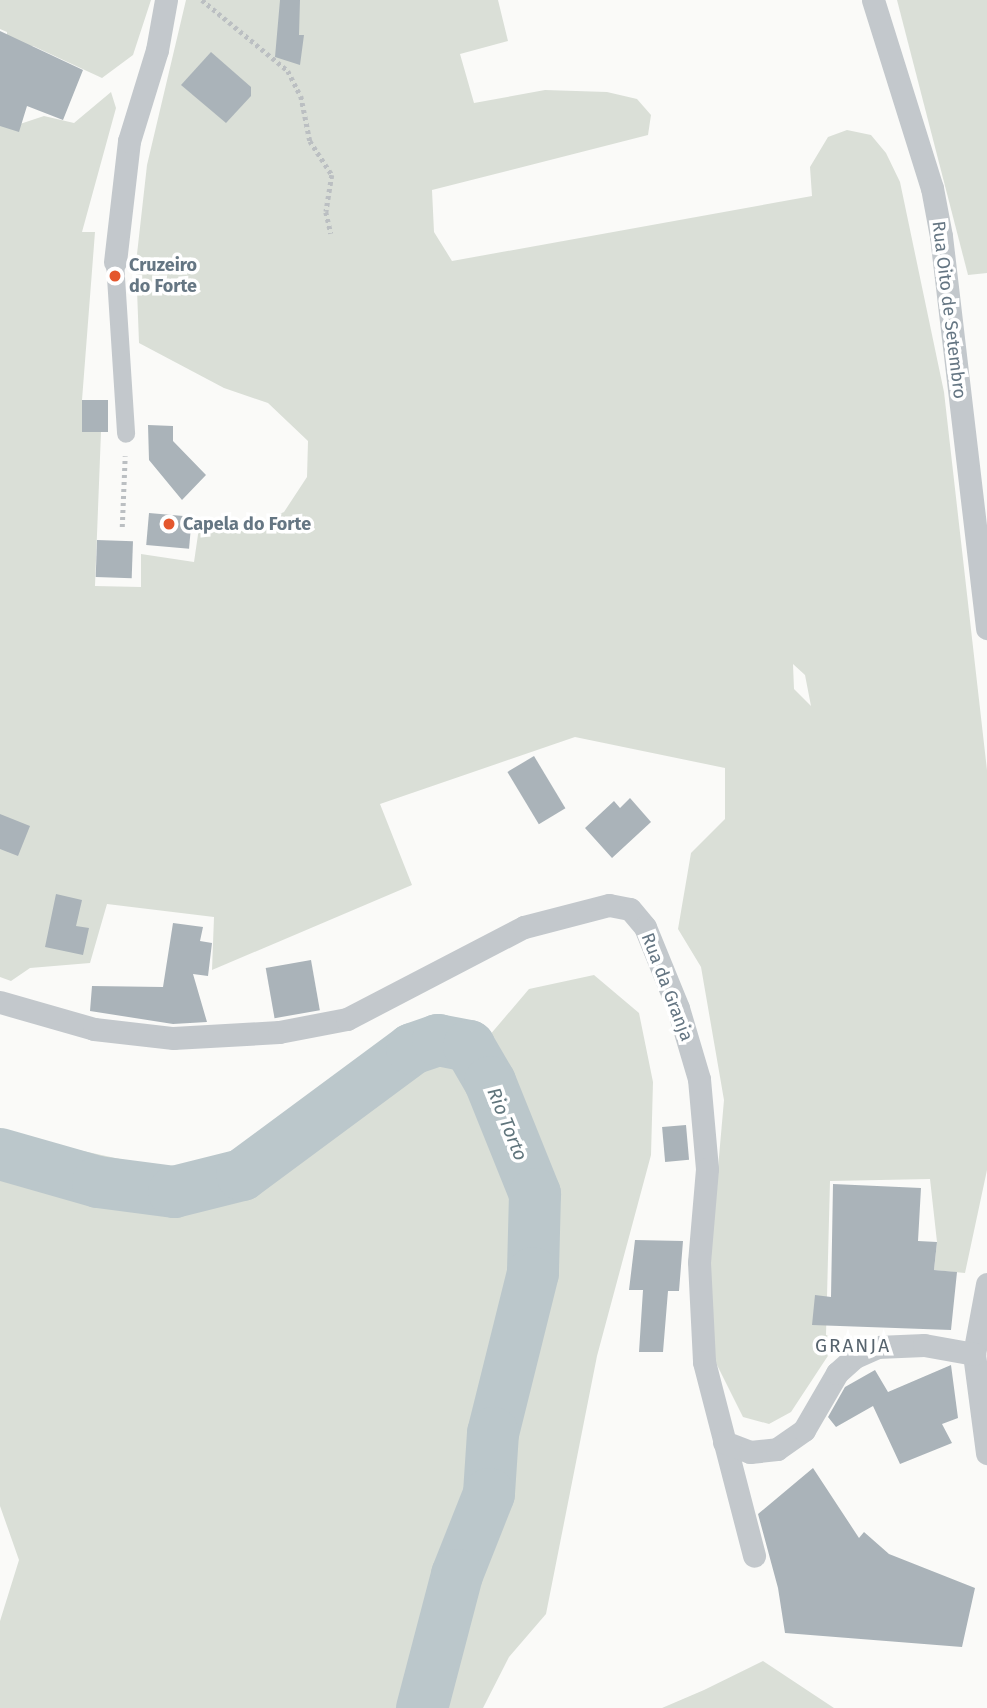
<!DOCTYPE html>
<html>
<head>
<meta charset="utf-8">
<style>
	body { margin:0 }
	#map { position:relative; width:987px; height:1708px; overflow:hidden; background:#fafaf8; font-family:"Fira Sans",sans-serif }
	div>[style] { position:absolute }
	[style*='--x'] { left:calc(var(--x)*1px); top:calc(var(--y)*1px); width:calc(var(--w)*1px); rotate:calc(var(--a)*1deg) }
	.green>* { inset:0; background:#dadfd7 }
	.river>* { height:52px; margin:-26px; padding:0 26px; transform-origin:26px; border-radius:26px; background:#bbc7cb }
	.building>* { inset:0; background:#aab3b9; transform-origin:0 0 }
	.path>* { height:4.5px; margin-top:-2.25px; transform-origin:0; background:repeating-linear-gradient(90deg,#bbbfc2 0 3.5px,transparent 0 7px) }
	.pedestrian>* { height:18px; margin:-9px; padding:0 9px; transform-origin:9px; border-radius:9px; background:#c3c8cc }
	.minor>* { height:23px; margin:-11.5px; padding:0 11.5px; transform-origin:11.5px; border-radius:11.5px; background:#c3c8cc }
	.dots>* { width:19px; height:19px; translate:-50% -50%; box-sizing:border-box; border:4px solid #fff; border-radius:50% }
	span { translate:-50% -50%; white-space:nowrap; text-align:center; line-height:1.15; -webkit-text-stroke:7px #fff; paint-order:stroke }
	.poi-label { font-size:18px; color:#657683; font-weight:700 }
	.left { translate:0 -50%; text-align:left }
	.street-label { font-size:18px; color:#657683 }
	.water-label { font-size:19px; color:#60757c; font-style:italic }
	.neighbourhood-label { font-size:19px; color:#57646e; letter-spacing:2px }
</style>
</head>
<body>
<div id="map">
	<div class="green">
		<i style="clip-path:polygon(0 0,151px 0,133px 55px,102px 78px,33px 46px,7px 45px,7px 32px,0 29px)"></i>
		<i style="clip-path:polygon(evenodd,186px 0,498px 0,508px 41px,460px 54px,474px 103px,545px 90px,607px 92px,637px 99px,651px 115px,648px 135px,432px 190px,434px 232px,452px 261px,812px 196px,810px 167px,828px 137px,847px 130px,871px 135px,886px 153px,900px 182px,944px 392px,987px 770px,987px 1170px,965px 1273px,934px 1270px,937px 1242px,930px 1179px,830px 1181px,826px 1335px,839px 1339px,791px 1412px,769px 1424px,743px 1417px,714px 1359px,709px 1270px,724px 1100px,701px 967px,678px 929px,691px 853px,725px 819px,725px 768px,575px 737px,380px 804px,412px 885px,212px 970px,214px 917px,107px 904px,90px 963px,30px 968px,11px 981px,0 977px,0 122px,8px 128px,44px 116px,74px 123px,111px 92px,116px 108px,82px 232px,95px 232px,82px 400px,82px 432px,101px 432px,95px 586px,141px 587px,141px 554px,194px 562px,200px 521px,237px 533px,284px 512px,307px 477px,308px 441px,268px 403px,224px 388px,139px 343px,136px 263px,147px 165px,186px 0,793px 664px,805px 675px,811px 706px,794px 689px,793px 664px)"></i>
		<i style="clip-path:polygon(897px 0,987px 0,987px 273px,968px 275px)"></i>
		<i style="clip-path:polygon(594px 975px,639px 1013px,653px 1082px,651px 1155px,597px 1356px,546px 1614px,509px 1657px,483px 1708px,0 1708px,0 1621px,19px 1560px,0 1506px,0 1133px,166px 1169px,209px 1171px,257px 1153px,356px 1072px,427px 1027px,489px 1036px,529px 989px)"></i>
		<i style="clip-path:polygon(763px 1661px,834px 1708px,662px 1708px,704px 1690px)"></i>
	</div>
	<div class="river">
		<i style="--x:0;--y:1154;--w:102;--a:15.9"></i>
		<i style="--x:98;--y:1182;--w:77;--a:7.5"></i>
		<i style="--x:174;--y:1192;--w:70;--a:-14"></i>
		<i style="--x:242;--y:1175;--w:212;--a:-36.5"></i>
		<i style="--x:412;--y:1049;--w:28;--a:-19"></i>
		<i style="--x:438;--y:1040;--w:32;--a:11"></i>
		<i style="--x:469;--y:1046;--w:42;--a:59.7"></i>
		<i style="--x:490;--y:1082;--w:121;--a:68.1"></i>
		<i style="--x:535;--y:1194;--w:79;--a:91.5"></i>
		<i style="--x:533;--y:1273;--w:165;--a:104"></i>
		<i style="--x:493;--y:1433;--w:61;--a:93.8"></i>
		<i style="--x:489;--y:1494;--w:87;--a:111.6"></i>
		<i style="--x:457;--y:1575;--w:138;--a:104.7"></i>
	</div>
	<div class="building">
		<i style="clip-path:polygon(280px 0,300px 0,299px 35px,304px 35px,300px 65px,275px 57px)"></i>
		<i style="clip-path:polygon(0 31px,83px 70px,63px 120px,27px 106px,19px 132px,0 126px)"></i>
		<i style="clip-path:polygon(211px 52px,251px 87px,251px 96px,226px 123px,181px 85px)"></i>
		<i style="left:82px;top:400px;width:26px;height:32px"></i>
		<i style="clip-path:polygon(148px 425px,173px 426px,173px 441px,206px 475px,182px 500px,149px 460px)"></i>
		<i style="left:149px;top:513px;width:43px;height:32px;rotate:5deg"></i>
		<i style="left:97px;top:540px;width:36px;height:37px;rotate:2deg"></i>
		<i style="left:534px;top:756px;width:61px;height:31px;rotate:59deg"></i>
		<i style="clip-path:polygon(630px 798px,651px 822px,612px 858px,585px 828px,614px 801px,620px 808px)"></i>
		<i style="clip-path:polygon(0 814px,30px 826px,18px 856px,0 849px)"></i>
		<i style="clip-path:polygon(56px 894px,82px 900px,76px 926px,89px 928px,83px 955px,45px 947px)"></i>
		<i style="clip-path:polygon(173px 923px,203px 927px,200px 941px,212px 943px,208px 976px,193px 974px,207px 1022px,173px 1024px,90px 1011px,92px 986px,163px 987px)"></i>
		<i style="left:311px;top:960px;width:51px;height:46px;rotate:80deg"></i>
		<i style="left:686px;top:1125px;width:35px;height:24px;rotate:85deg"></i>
		<i style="clip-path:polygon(833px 1184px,921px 1188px,918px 1241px,937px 1242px,934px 1270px,957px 1272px,951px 1330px,812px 1325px,815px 1295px,831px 1297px)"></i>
		<i style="clip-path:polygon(635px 1240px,683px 1241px,679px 1291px,668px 1291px,663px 1352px,639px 1352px,643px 1290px,629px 1290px)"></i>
		<i style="clip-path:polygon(951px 1365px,958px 1418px,942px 1424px,952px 1443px,900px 1464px,873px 1406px,836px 1427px,828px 1417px,845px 1387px,875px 1370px,888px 1392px)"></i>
		<i style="clip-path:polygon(813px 1468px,859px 1538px,864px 1532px,889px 1554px,975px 1588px,962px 1647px,785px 1633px,778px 1588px,758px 1514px)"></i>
	</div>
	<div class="path">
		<i style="--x:202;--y:0;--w:112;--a:39.5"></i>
		<i style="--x:288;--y:71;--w:28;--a:63"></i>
		<i style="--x:301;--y:96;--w:46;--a:78.7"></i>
		<i style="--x:310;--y:141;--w:40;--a:57.1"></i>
		<i style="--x:332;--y:175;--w:37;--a:99"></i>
		<i style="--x:326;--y:212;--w:22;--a:77"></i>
		<i style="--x:122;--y:527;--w:71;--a:-87.6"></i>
	</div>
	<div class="pedestrian">
		<i style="--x:115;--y:262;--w:172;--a:86.3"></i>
	</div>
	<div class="minor">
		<i style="--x:873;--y:0;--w:197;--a:72.6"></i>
		<i style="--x:932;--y:188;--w:49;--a:79.4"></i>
		<i style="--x:941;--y:236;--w:395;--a:83.3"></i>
		<i style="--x:115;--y:262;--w:122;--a:-83.4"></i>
		<i style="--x:129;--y:141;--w:95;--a:-72.9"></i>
		<i style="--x:157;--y:50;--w:51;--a:-79.8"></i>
		<i style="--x:0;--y:1002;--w:98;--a:16"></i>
		<i style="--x:94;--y:1029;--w:80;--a:6.5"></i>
		<i style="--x:173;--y:1038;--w:106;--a:-3.2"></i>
		<i style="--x:279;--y:1032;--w:69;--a:-10.8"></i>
		<i style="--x:347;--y:1019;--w:199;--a:-27.5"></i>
		<i style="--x:524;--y:927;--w:88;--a:-14.5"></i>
		<i style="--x:609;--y:905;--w:21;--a:11"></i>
		<i style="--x:630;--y:909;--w:23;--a:50"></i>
		<i style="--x:645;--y:927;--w:87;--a:67.8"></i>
		<i style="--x:678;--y:1008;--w:74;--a:73.5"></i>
		<i style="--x:699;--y:1079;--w:90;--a:84.9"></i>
		<i style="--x:707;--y:1169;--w:93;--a:94.9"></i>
		<i style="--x:699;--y:1262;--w:100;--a:87.1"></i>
		<i style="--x:704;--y:1362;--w:200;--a:75.5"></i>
		<i style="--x:987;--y:1284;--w:71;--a:100.5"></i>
		<i style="--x:974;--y:1354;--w:100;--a:82.5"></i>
		<i style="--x:724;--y:1442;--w:28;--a:21"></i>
		<i style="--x:750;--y:1452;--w:27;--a:-6"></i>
		<i style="--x:777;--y:1449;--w:33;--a:-35"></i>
		<i style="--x:804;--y:1430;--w:66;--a:-59.9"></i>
		<i style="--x:837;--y:1373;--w:24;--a:-42"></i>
		<i style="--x:855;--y:1357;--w:24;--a:-24"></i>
		<i style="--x:877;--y:1347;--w:47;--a:-2.4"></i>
		<i style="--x:924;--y:1345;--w:51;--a:10.2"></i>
	</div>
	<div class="dots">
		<i style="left:115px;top:276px;background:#e4572e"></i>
		<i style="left:169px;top:524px;background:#e4572e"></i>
	</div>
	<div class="poi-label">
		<span class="left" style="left:129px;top:276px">Cruzeiro<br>do Forte</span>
		<span class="left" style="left:183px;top:524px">Capela do Forte</span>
	</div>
	<div class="street-label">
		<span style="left:949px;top:310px;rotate:83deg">Rua Oito de Setembro</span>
		<span style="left:667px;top:987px;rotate:69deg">Rua da Granja</span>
	</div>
	<div class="water-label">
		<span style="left:507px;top:1124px;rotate:68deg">Rio Torto</span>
	</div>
	<div class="neighbourhood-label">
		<span style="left:853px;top:1346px">GRANJA</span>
	</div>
</div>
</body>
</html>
